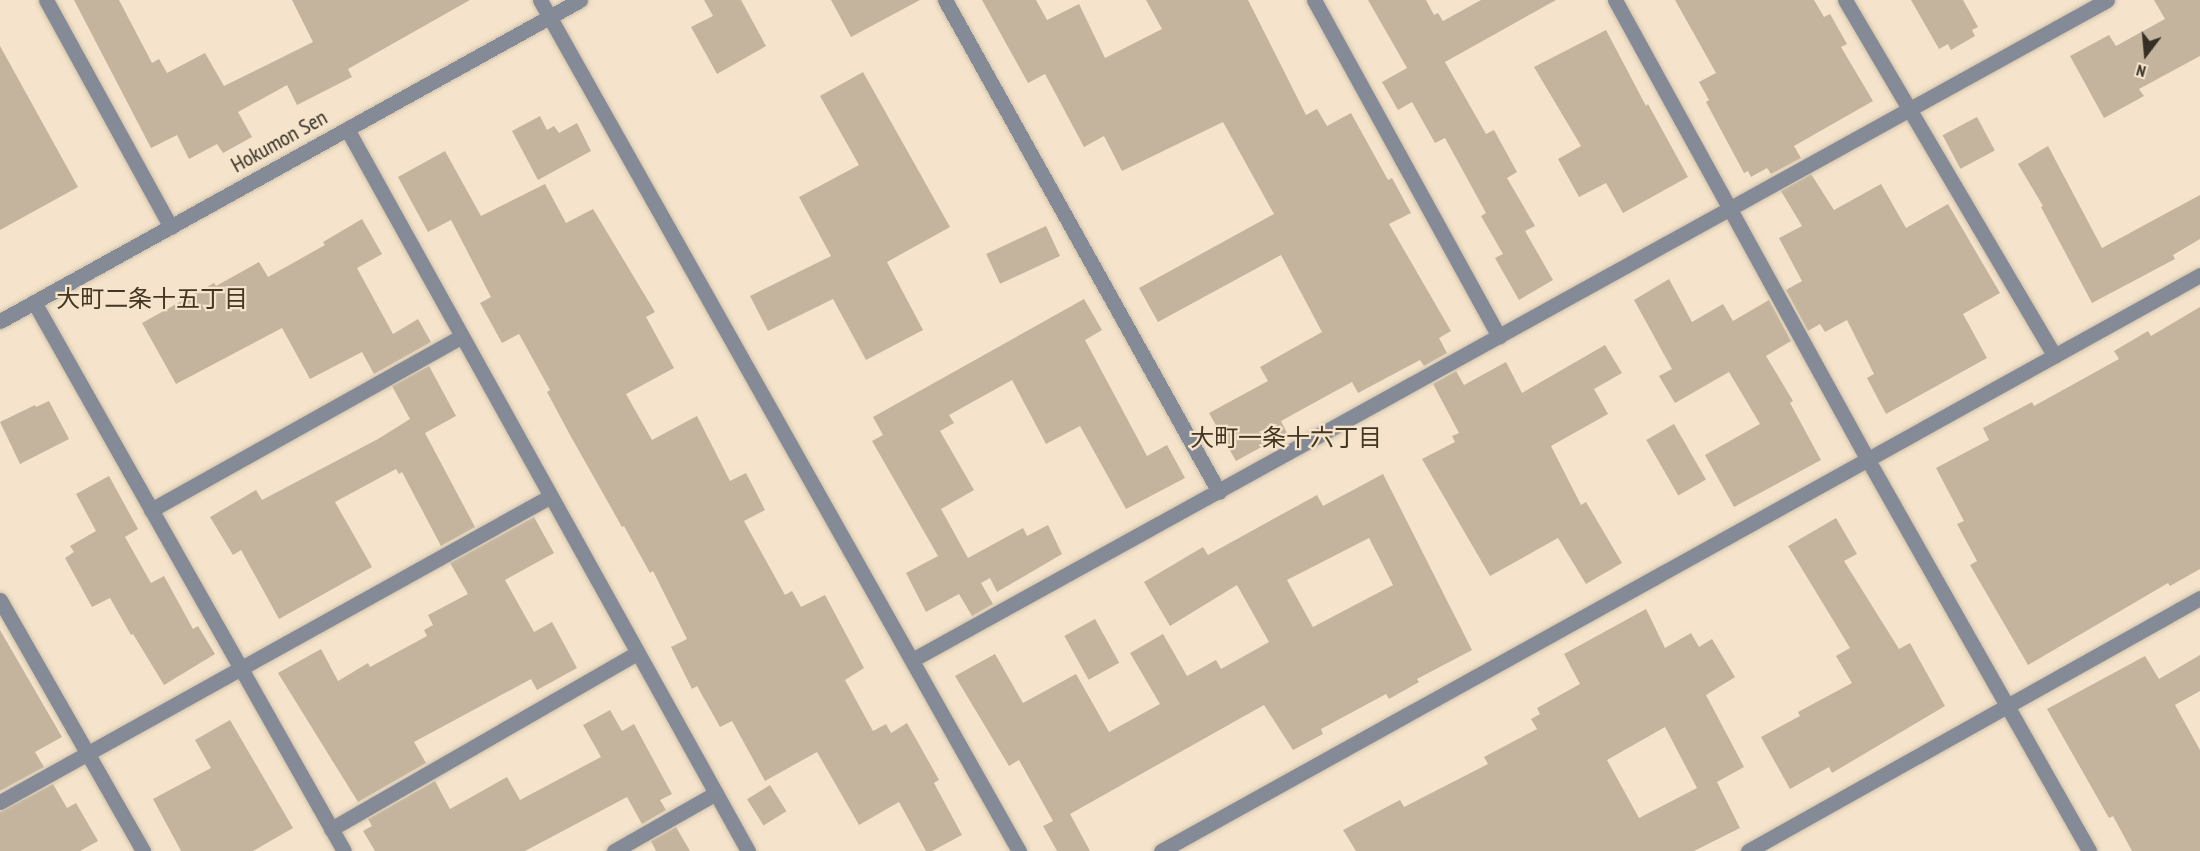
<!DOCTYPE html>
<html>
<head>
<meta charset="utf-8">
<style>
	body { margin:0 }
	#map { position:relative; width:2200px; height:851px; overflow:hidden; background:#f5e4cb; font-family:"PT Sans Narrow","Noto Sans JP",sans-serif }
	div>[style] { position:absolute }
	[style*='--x'] { left:calc(var(--x)*1px); top:calc(var(--y)*1px); width:calc(var(--w)*1px); rotate:calc(var(--a)*1deg) }
	.building>* { inset:0; background:#c4b49d; transform-origin:0 0 }
	.roads { filter:drop-shadow(0 0 2px #cfc0aa) drop-shadow(0 0 2px #cfc0aa) }
	.minor>* { height:15px; margin:-7.5px; padding:0 7.5px; transform-origin:7.5px; border-radius:7.5px; background:#858b96 }
	span { translate:-50% -50%; white-space:nowrap; text-align:center; line-height:1.15; -webkit-text-stroke:4.5px #f5e4cb; paint-order:stroke }
	.street-label { font-size:22px; color:#352f25 }
	.neighbourhood-label { font-size:24px; color:#433622 }
	.north { position:absolute; left:2116px; top:24px; width:60px; height:60px; -webkit-text-stroke:4px #f5e4cb; paint-order:stroke; rotate:196deg; font-size:16px; font-weight:700; line-height:24px; text-align:center; color:#352f25 }
	.north::after { content:''; display:block; margin:auto; width:21px; height:27px; background:#352f25; clip-path:polygon(50% 0,100% 100%,50% 72%,0 100%) }
</style>
</head>
<body>
<div id="map">
	<div class="building">
		<i style="clip-path:polygon(74px 0,119px 0,152px 63px,159px 59px,167px 73px,205px 53px,224px 86px,313px 42px,292px 0,470px 0,348px 69px,352px 77px,297px 105px,287px 85px,238px 112px,252px 137px,223px 153px,217px 144px,189px 159px,177px 135px,151px 148px)"></i>
		<i style="clip-path:polygon(704px 0,741px 0,766px 46px,717px 74px,691px 27px,713px 16px)"></i>
		<i style="clip-path:polygon(831px 0,920px 0,851px 37px)"></i>
		<i style="clip-path:polygon(982px 0,1036px 0,1047px 20px,1079px 4px,1105px 58px,1162px 29px,1146px 0,1248px 0,1306px 115px,1317px 109px,1327px 126px,1351px 113px,1388px 180px,1392px 178px,1411px 213px,1389px 224px,1451px 331px,1439px 338px,1447px 353px,1424px 366px,1420px 360px,1358px 393px,1352px 382px,1281px 421px,1287px 433px,1236px 461px,1209px 413px,1268px 381px,1260px 367px,1322px 332px,1281px 255px,1158px 322px,1139px 288px,1274px 214px,1223px 122px,1122px 171px,1104px 136px,1084px 147px,1045px 74px,1028px 83px)"></i>
		<i style="clip-path:polygon(1368px 0,1426px 0,1434px 15px,1438px 13px,1443px 21px,1481px 0,1556px 0,1445px 62px,1486px 134px,1494px 130px,1517px 172px,1507px 178px,1535px 226px,1525px 231px,1553px 280px,1519px 300px,1495px 258px,1503px 254px,1481px 216px,1486px 213px,1445px 138px,1435px 143px,1412px 102px,1398px 110px,1382px 82px,1407px 68px)"></i>
		<i style="clip-path:polygon(1675px 0,1814px 0,1824px 17px,1830px 14px,1847px 44px,1841px 47px,1873px 101px,1794px 146px,1801px 158px,1771px 174px,1767px 168px,1751px 177px,1748px 171px,1744px 173px,1706px 102px,1709px 100px,1699px 82px,1716px 73px)"></i>
		<i style="clip-path:polygon(1911px 0,1963px 0,1978px 27px,1972px 30px,1975px 36px,1951px 50px,1948px 44px,1939px 49px)"></i>
		<i style="clip-path:polygon(2154px 0,2200px 0,2200px 56px,2139px 89px,2144px 96px,2104px 118px,2070px 56px,2109px 35px,2116px 46px,2165px 19px)"></i>
		<i style="clip-path:polygon(1606px 30px,1646px 106px,1648px 104px,1688px 177px,1623px 213px,1606px 183px,1579px 197px,1558px 159px,1581px 146px,1534px 67px)"></i>
		<i style="clip-path:polygon(0 46px,78px 187px,0 230px)"></i>
		<i style="clip-path:polygon(863px 72px,950px 227px,887px 262px,923px 330px,866px 360px,833px 299px,768px 331px,750px 296px,831px 256px,799px 197px,859px 165px,820px 96px)"></i>
		<i style="clip-path:polygon(540px 116px,547px 130px,554px 126px,559px 133px,577px 123px,591px 151px,538px 180px,512px 131px)"></i>
		<i style="left:1977px;top:117px;width:38px;height:39px;rotate:62deg"></i>
		<i style="clip-path:polygon(2048px 146px,2102px 248px,2200px 195px,2200px 239px,2173px 255px,2175px 259px,2092px 303px,2041px 207px,2043px 206px,2018px 164px)"></i>
		<i style="clip-path:polygon(445px 151px,481px 216px,545px 184px,566px 223px,593px 209px,655px 312px,646px 317px,674px 368px,626px 394px,652px 440px,697px 416px,730px 481px,746px 473px,765px 510px,744px 521px,785px 595px,792px 591px,801px 607px,825px 595px,864px 668px,845px 680px,873px 731px,886px 724px,891px 733px,907px 723px,939px 780px,934px 783px,962px 835px,932px 851px,926px 851px,899px 802px,859px 825px,817px 752px,765px 781px,732px 721px,720px 727px,697px 686px,692px 689px,671px 647px,687px 639px,653px 571px,650px 573px,624px 526px,622px 527px,570px 435px,547px 392px,550px 390px,519px 334px,502px 343px,480px 303px,491px 297px,451px 220px,428px 232px,398px 177px)"></i>
		<i style="clip-path:polygon(1811px 174px,1834px 210px,1881px 184px,1906px 228px,1948px 204px,2000px 293px,1963px 314px,1987px 358px,1886px 414px,1867px 378px,1874px 374px,1847px 320px,1825px 332px,1820px 324px,1808px 331px,1786px 290px,1802px 281px,1779px 238px,1802px 226px,1781px 191px)"></i>
		<i style="clip-path:polygon(362px 219px,382px 254px,357px 268px,393px 334px,418px 319px,431px 342px,374px 374px,362px 352px,310px 379px,282px 328px,176px 384px,142px 323px,214px 283px,216px 286px,259px 262px,268px 277px,325px 245px,323px 242px)"></i>
		<i style="left:1046px;top:226px;width:33px;height:66px;rotate:65deg"></i>
		<i style="clip-path:polygon(1669px 279px,1692px 322px,1723px 304px,1733px 321px,1769px 300px,1791px 341px,1766px 356px,1793px 401px,1790px 403px,1821px 460px,1734px 507px,1705px 455px,1760px 424px,1729px 372px,1675px 403px,1659px 376px,1672px 369px,1634px 300px)"></i>
		<i style="clip-path:polygon(1084px 299px,1102px 330px,1085px 340px,1147px 456px,1167px 445px,1185px 478px,1126px 509px,1080px 426px,1046px 444px,1012px 380px,949px 415px,954px 423px,940px 431px,974px 490px,941px 509px,968px 558px,1023px 528px,1027px 536px,1048px 525px,1062px 554px,997px 592px,990px 578px,981px 583px,993px 604px,972px 616px,959px 594px,926px 612px,906px 573px,938px 556px,872px 441px,883px 435px,873px 417px)"></i>
		<i style="clip-path:polygon(2200px 307px,2200px 569px,2170px 586px,2168px 583px,2028px 665px,1970px 565px,1977px 561px,1957px 524px,1964px 521px,1936px 468px,1989px 440px,1983px 428px,2032px 402px,2034px 406px,2119px 359px,2114px 351px,2148px 331px,2151px 336px)"></i>
		<i style="clip-path:polygon(1605px 345px,1622px 373px,1594px 389px,1608px 414px,1551px 446px,1581px 505px,1586px 502px,1622px 563px,1586px 584px,1558px 538px,1490px 576px,1422px 459px,1455px 442px,1452px 436px,1459px 433px,1433px 384px,1456px 371px,1464px 385px,1506px 362px,1522px 393px)"></i>
		<i style="clip-path:polygon(429px 366px,456px 416px,425px 433px,475px 527px,441px 546px,402px 472px,399px 474px,396px 469px,335px 502px,372px 567px,279px 619px,241px 550px,233px 555px,210px 517px,256px 490px,262px 500px,378px 439px,410px 419px,392px 386px)"></i>
		<i style="clip-path:polygon(49px 401px,69px 439px,20px 464px,0 422px,35px 405px,36px 407px)"></i>
		<i style="left:1674px;top:424px;width:64px;height:32px;rotate:60deg"></i>
		<i style="clip-path:polygon(evenodd,1383px 474px,1472px 650px,1417px 679px,1419px 682px,1389px 699px,1386px 694px,1321px 729px,1323px 734px,1293px 750px,1264px 705px,1070px 814px,1090px 851px,1057px 851px,1043px 826px,1053px 821px,1019px 760px,1009px 766px,955px 676px,995px 654px,1023px 703px,1076px 674px,1109px 732px,1160px 704px,1130px 653px,1163px 634px,1187px 676px,1216px 660px,1221px 669px,1269px 642px,1237px 585px,1170px 626px,1144px 582px,1203px 547px,1208px 555px,1317px 495px,1323px 506px,1383px 474px,1369px 538px,1393px 585px,1313px 627px,1287px 580px,1369px 538px)"></i>
		<i style="clip-path:polygon(109px 476px,138px 529px,125px 537px,151px 583px,164px 576px,193px 629px,198px 626px,215px 654px,164px 685px,133px 634px,131px 635px,110px 598px,92px 607px,65px 558px,74px 552px,70px 546px,96px 531px,76px 494px)"></i>
		<i style="clip-path:polygon(534px 517px,554px 553px,505px 580px,534px 632px,552px 622px,577px 668px,537px 690px,531px 679px,414px 742px,426px 763px,358px 802px,278px 673px,321px 649px,338px 681px,368px 663px,370px 667px,427px 636px,424px 630px,433px 625px,428px 615px,468px 594px,450px 563px)"></i>
		<i style="clip-path:polygon(1836px 518px,1857px 554px,1844px 561px,1899px 649px,1910px 643px,1945px 706px,1832px 773px,1829px 767px,1790px 789px,1761px 737px,1800px 716px,1798px 712px,1852px 683px,1836px 656px,1850px 648px,1788px 546px)"></i>
		<i style="clip-path:polygon(evenodd,1646px 609px,1665px 648px,1691px 633px,1699px 647px,1712px 639px,1735px 677px,1706px 695px,1744px 767px,1717px 782px,1740px 828px,1694px 851px,1356px 851px,1343px 830px,1400px 800px,1404px 807px,1488px 764px,1484px 757px,1537px 729px,1531px 719px,1540px 714px,1537px 708px,1580px 684px,1564px 654px,1646px 609px,1665px 727px,1697px 788px,1639px 818px,1607px 760px,1665px 727px)"></i>
		<i style="left:1095px;top:619px;width:50px;height:35px;rotate:61deg"></i>
		<i style="clip-path:polygon(0 630px,62px 737px,35px 752px,44px 767px,0 791px)"></i>
		<i style="clip-path:polygon(2200px 655px,2200px 691px,2175px 705px,2200px 750px,2200px 851px,2132px 851px,2113px 816px,2109px 818px,2047px 709px,2145px 656px,2159px 679px)"></i>
		<i style="clip-path:polygon(610px 710px,622px 731px,634px 724px,672px 794px,660px 800px,666px 810px,642px 824px,627px 797px,525px 851px,375px 851px,363px 831px,372px 826px,368px 819px,435px 781px,450px 809px,507px 777px,520px 800px,601px 757px,583px 725px)"></i>
		<i style="clip-path:polygon(230px 720px,293px 828px,253px 851px,181px 851px,153px 799px,211px 768px,195px 740px)"></i>
		<i style="clip-path:polygon(53px 784px,67px 808px,76px 803px,98px 841px,80px 851px,0 851px,0 812px)"></i>
		<i style="left:770px;top:785px;width:31px;height:27px;rotate:58deg"></i>
		<i style="clip-path:polygon(676px 827px,690px 851px,656px 851px,651px 841px)"></i>
	</div>
	<div class="roads">
		<div class="minor">
			<i style="--x:46;--y:0;--w:259;--a:61.2"></i>
			<i style="--x:540;--y:0;--w:977;--a:60.63"></i>
			<i style="--x:945;--y:0;--w:563;--a:60.89"></i>
			<i style="--x:1314;--y:0;--w:384;--a:61.2"></i>
			<i style="--x:1615;--y:0;--w:525;--a:61.19"></i>
			<i style="--x:1868;--y:460;--w:449;--a:60.5"></i>
			<i style="--x:1845;--y:0;--w:413;--a:59.5"></i>
			<i style="--x:347;--y:129;--w:826;--a:60.95"></i>
			<i style="--x:34;--y:302;--w:630;--a:60.55"></i>
			<i style="--x:0;--y:321;--w:663;--a:-28.96"></i>
			<i style="--x:151;--y:510;--w:356;--a:-29.2"></i>
			<i style="--x:0;--y:600;--w:289;--a:60.3"></i>
			<i style="--x:912;--y:660;--w:1365;--a:-28.91"></i>
			<i style="--x:0;--y:802;--w:630;--a:-29.05"></i>
			<i style="--x:331;--y:829;--w:353;--a:-29.9"></i>
			<i style="--x:614;--y:851;--w:117;--a:-29.6"></i>
			<i style="--x:1161;--y:851;--w:1188;--a:-29"></i>
			<i style="--x:1748;--y:851;--w:518;--a:-29.24"></i>
		</div>
	</div>
	<div class="street-label">
		<span style="left:279px;top:141px;rotate:-29deg">Hokumon Sen</span>
	</div>
	<div class="neighbourhood-label">
		<span style="left:152px;top:299px">大町二条十五丁目</span>
		<span style="left:1286px;top:438px">大町一条十六丁目</span>
	</div>
	<div class="north">N</div>
</div>
</body>
</html>
